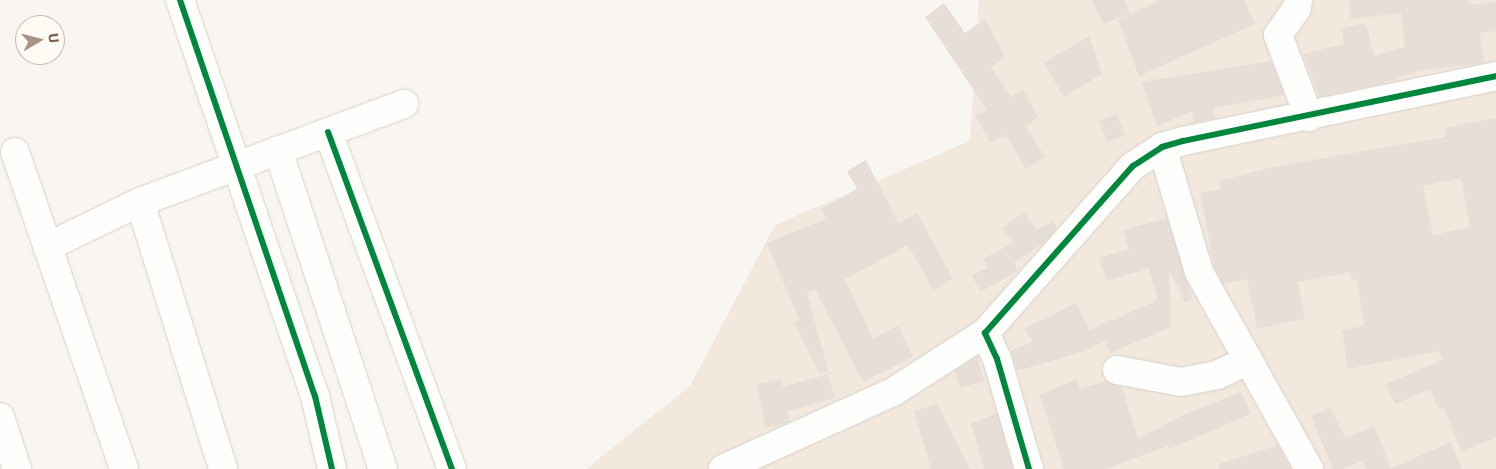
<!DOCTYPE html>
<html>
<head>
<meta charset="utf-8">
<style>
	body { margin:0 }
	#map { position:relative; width:1496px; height:469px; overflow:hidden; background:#f9f5f0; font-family:"Exo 2",sans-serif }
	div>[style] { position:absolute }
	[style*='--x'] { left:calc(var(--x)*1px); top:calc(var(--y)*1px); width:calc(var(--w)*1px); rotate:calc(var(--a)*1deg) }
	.residential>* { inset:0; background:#f2e8de }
	.building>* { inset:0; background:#e6ded7; transform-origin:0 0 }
	.roads { filter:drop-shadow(0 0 1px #d7d1cb) drop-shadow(0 0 1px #d7d1cb) }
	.minor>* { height:28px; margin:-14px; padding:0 14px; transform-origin:14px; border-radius:14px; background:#fefefd }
	.cycleway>* { height:6px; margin:-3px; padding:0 3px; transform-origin:3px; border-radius:3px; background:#00873e }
	span { translate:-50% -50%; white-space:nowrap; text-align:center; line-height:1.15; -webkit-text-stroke:4px #fffaf3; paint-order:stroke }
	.north { position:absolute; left:15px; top:15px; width:50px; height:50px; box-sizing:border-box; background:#fffaf3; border:1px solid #cabbb1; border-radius:50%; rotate:82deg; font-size:14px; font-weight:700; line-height:20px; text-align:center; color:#7a5c4d }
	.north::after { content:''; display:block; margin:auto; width:18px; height:22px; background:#a69286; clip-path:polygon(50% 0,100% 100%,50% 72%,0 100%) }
</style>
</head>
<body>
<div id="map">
	<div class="residential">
		<i style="clip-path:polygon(979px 0,1496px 0,1496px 469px,586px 469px,690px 386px,775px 225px,970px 141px)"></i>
	</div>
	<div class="building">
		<i style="clip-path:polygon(1092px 0,1124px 0,1130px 14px,1103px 24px)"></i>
		<i style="clip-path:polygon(1161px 0,1244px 0,1255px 24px,1139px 76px,1118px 20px)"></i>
		<i style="clip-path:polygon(1349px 0,1468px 0,1469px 5px,1496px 2px,1496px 31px,1480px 33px,1484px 63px,1419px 71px,1380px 84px,1320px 97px,1303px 54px,1344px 44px,1341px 29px,1366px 23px,1374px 56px,1405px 47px,1401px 13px,1351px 19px)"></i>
		<i style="clip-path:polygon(944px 3px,965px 33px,985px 19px,1005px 57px,991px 67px,1011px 97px,1023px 90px,1038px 118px,1025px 125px,1045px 157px,1026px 169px,1006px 135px,990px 143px,976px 116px,987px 110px,925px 17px)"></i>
		<i style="clip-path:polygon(1089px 36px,1102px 74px,1064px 97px,1044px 63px)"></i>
		<i style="clip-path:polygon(1271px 61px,1284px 95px,1213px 108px,1215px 118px,1194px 123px,1192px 111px,1157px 126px,1141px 82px)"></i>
		<i style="left:1117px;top:114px;width:23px;height:19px;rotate:70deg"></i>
		<i style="clip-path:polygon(evenodd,1496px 118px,1496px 437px,1462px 452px,1443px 407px,1439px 409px,1430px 389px,1395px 404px,1386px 384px,1442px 360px,1439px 351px,1348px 369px,1342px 330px,1365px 326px,1356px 279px,1352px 280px,1350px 272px,1298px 282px,1305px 319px,1257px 329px,1247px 279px,1223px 284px,1215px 269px,1200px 193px,1220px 189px,1219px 181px,1273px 167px,1446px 137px,1444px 128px,1496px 118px,1461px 178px,1470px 227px,1433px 235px,1423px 186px,1461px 178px)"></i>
		<i style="clip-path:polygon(866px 160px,899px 224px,917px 213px,953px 279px,933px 290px,908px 245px,845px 279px,873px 339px,898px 326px,913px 357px,863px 382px,815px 289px,807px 292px,828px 371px,820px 374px,794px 322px,799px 320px,767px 243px,826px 219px,821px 209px,857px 189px,847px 171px)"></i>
		<i style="clip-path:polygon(1024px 212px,1037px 230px,1053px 221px,1057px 228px,1045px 242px,1014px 263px,1018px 271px,980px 292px,972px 275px,988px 268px,983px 259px,1013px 243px,1002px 228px)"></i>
		<i style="clip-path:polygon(1167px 218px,1193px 299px,1185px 302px,1169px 269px,1171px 327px,1110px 353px,1105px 341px,1078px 353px,1017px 371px,1011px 351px,1032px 342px,1025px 328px,1076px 303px,1089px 330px,1158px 300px,1149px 268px,1106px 281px,1099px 258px,1129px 249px,1123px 230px)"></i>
		<i style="clip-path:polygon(977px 357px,984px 381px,960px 388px,955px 371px)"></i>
		<i style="clip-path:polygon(828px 374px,835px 398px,787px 411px,789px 422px,765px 428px,757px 384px,781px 379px,783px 387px)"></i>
		<i style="clip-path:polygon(1077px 379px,1080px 389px,1106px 381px,1122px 387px,1138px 439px,1186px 414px,1241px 392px,1251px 414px,1169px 449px,1168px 446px,1105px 469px,1064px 469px,1040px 395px)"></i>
		<i style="clip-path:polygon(937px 404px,970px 469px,931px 469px,914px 411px)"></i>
		<i style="clip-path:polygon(1330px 408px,1346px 438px,1374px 426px,1391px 468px,1451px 442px,1462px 469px,1366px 469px,1362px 461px,1343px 469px,1333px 469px,1311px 416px)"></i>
		<i style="clip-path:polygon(997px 413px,1013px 469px,984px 469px,971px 424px)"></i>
		<i style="clip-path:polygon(1278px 445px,1291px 469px,1220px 469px,1219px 464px)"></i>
	</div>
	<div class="roads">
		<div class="minor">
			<i style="--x:180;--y:0;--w:418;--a:71.2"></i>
			<i style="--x:315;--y:396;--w:75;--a:76.9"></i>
			<i style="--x:1298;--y:0;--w:8;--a:97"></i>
			<i style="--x:1297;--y:8;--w:33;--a:125"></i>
			<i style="--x:1278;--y:35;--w:88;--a:69.3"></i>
			<i style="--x:328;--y:132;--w:359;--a:69.8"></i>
			<i style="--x:1162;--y:147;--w:130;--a:73.5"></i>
			<i style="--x:1199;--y:272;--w:226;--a:60.8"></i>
			<i style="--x:278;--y:150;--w:336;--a:71.8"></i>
			<i style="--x:15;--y:152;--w:335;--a:71"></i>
			<i style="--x:140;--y:202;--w:280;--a:72.7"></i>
			<i style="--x:47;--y:247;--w:103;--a:-25.8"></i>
			<i style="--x:140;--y:202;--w:282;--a:-20.4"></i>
			<i style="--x:1117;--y:370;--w:65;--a:10.6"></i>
			<i style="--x:1181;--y:382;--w:37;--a:-11"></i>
			<i style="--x:1217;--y:375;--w:35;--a:-25"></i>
			<i style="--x:0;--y:417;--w:55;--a:71.9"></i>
			<i style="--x:723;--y:469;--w:187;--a:-24.4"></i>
			<i style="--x:893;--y:392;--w:109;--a:-32.7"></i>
			<i style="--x:1029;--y:469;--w:115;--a:-106.2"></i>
			<i style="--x:997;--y:359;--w:29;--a:-115"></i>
			<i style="--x:985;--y:333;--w:223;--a:-48.5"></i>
			<i style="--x:1133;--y:166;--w:35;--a:-33"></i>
			<i style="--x:1162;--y:147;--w:22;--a:-16"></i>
			<i style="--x:1183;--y:141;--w:320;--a:-11.7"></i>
		</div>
	</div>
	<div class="cycleway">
		<i style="--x:180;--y:0;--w:418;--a:71.2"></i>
		<i style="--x:315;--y:396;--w:75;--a:76.9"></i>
		<i style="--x:328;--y:132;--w:359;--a:69.8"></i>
		<i style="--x:1029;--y:469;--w:115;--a:-106.2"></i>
		<i style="--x:997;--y:359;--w:29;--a:-115"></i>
		<i style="--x:985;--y:333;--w:223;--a:-48.5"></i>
		<i style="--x:1133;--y:166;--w:35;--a:-33"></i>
		<i style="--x:1162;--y:147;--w:22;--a:-16"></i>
		<i style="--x:1183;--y:141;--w:320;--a:-11.7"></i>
	</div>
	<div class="north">U</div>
</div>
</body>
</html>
